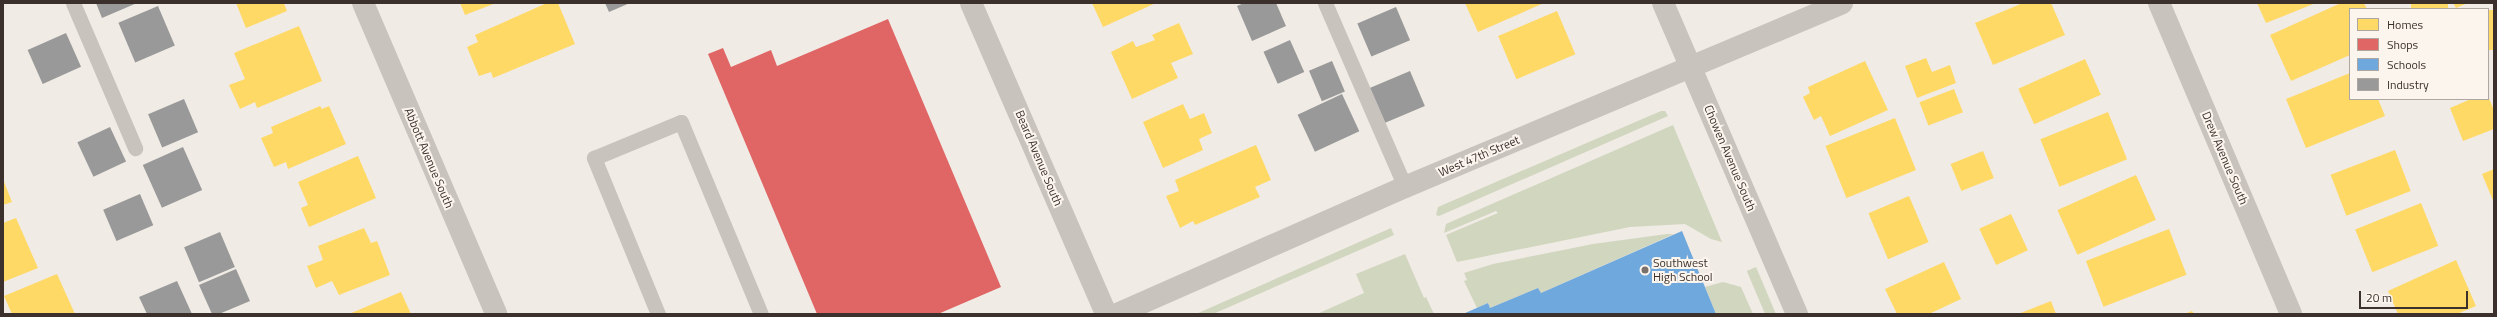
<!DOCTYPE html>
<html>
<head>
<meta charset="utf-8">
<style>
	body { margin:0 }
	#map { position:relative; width:2497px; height:317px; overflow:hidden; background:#f0ebe5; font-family:"Titillium Web",sans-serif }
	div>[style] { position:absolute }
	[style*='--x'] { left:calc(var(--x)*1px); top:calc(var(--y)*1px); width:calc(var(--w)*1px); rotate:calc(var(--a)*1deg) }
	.green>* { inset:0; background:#d1d6bf; transform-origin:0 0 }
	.homes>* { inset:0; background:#ffd966; transform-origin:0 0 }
	.shops>* { inset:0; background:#e06666 }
	.schools>* { inset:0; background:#6fa8dc }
	.industry>* { inset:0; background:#999; transform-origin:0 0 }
	.service>* { height:15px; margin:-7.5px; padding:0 7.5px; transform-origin:7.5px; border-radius:7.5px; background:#c9c3be }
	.minor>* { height:22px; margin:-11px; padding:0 11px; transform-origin:11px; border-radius:11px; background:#c9c3be }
	.dots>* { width:11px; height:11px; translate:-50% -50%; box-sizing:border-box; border:2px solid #fbf5ee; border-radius:50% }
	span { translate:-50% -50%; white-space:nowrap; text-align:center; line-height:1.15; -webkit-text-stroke:4px #fbf5ee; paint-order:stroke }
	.street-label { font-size:12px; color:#3b302b }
	.poi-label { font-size:12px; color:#3b302b }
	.left { translate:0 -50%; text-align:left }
	.frame { position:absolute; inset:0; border:4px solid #3b302b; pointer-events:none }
	.legend { position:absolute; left:2349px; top:8px; width:140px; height:92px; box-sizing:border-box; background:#fbf5ee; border:1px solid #aea6a0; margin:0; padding:5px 7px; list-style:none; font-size:12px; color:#3b302b }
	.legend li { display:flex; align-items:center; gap:8px; height:20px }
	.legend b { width:20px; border:1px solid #aea6a0 }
	.scale { position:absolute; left:2359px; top:291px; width:109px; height:18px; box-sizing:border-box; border:2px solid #3b302b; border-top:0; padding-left:5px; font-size:12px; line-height:14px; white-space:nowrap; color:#3b302b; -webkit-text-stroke:3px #fbf5ee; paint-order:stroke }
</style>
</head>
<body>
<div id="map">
	<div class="green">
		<i style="clip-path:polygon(1661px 111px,1665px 111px,1668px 116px,1439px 216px,1436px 215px,1438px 207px)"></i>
		<i style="clip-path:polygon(1673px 125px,1722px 242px,1711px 239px,1685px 224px,1630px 227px,1457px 262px,1446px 235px,1498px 213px,1496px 211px,1444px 233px,1446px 224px)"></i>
		<i style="clip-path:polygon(1391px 228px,1394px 235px,1213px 314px,1196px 314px)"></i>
		<i style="clip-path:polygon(1667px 234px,1674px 234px,1541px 293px,1538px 288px,1490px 308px,1488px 303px,1477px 308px,1464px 281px,1467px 280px,1464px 273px,1493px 264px,1593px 244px)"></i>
		<i style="clip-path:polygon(1405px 254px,1424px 298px,1426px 297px,1434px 314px,1317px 314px,1364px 293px,1356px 274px)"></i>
		<i style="left:1756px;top:267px;width:51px;height:10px;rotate:67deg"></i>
		<i style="clip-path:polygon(1723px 282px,1741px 287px,1753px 314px,1716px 314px,1705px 287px)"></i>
	</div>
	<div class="homes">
		<i style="clip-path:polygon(236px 3px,284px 3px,287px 11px,246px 28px)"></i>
		<i style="clip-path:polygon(460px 3px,496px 3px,465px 15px)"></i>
		<i style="clip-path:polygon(547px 3px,558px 3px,575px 44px,493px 78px,491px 72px,479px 76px,467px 47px,478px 42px,475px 35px)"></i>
		<i style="clip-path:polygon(1092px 3px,1156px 3px,1103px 27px)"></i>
		<i style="clip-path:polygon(1465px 3px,1544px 3px,1478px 32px)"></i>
		<i style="clip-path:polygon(2023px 3px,2051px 3px,2065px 35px,1993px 65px,1975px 23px)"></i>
		<i style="clip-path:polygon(2257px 3px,2316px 3px,2266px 23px)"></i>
		<i style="clip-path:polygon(2341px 3px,2364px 3px,2367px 9px,2350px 9px,2350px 55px,2291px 81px,2270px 35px)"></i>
		<i style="left:2411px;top:3px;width:37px;height:6px"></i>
		<i style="clip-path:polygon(2453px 3px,2468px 3px,2456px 8px)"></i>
		<i style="left:2494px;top:10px;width:40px;height:6px;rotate:90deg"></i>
		<i style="left:1557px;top:11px;width:47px;height:64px;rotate:67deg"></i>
		<i style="clip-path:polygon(1179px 23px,1193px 54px,1171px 63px,1178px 78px,1132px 99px,1111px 52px,1133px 41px,1136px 47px,1155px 40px,1152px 35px)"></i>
		<i style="clip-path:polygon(299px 26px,322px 81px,257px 108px,255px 102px,240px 109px,229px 85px,245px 79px,234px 53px)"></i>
		<i style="clip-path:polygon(1926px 58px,1932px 72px,1950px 65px,1956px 83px,1917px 98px,1905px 66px)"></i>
		<i style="left:2085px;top:59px;width:39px;height:73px;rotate:66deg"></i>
		<i style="clip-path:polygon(1865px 61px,1888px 110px,1830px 136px,1821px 116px,1814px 120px,1803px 97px,1810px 93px,1808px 87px)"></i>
		<i style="clip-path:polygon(2350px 73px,2350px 99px,2378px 99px,2385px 116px,2306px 148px,2286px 99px)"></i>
		<i style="left:1954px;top:89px;width:25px;height:37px;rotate:69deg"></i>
		<i style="clip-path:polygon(2488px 96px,2494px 110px,2494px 129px,2463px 141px,2450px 108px,2471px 99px,2488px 99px)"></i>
		<i style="clip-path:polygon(1183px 104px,1190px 119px,1204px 113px,1212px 133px,1199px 139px,1203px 150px,1163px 168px,1143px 122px)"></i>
		<i style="clip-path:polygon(320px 106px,322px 109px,329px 106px,346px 144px,288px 169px,286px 162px,274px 167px,261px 138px,273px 133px,271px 127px)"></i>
		<i style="left:2108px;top:112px;width:51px;height:73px;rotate:68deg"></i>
		<i style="left:1895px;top:118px;width:56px;height:75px;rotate:68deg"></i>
		<i style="clip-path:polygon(1256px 145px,1271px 180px,1255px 187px,1260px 197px,1195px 225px,1193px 221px,1180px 228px,1166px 196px,1179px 191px,1175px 180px)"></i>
		<i style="left:2395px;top:150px;width:44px;height:69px;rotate:69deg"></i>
		<i style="left:1983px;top:151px;width:29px;height:35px;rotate:68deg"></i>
		<i style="clip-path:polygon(358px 156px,376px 198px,309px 227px,301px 208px,308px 205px,298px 182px)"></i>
		<i style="clip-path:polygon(2494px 169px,2494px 203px,2482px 174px)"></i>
		<i style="left:2136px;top:175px;width:49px;height:86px;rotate:66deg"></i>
		<i style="clip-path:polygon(3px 179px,12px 202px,3px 205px)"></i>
		<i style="left:1909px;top:196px;width:50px;height:44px;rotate:67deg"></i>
		<i style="left:2421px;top:203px;width:46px;height:71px;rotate:68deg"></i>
		<i style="left:2011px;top:214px;width:40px;height:35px;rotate:65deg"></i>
		<i style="clip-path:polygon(16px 218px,38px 268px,3px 282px,3px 223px)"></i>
		<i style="clip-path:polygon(364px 228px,371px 243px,377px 241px,390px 275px,339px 295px,332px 281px,316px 288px,307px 266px,323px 260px,318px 246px)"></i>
		<i style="left:2169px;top:229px;width:49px;height:89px;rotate:69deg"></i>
		<i style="clip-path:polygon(2456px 260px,2476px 306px,2457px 314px,2398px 314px,2388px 291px)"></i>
		<i style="clip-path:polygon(1944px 262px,1961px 299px,1929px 314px,1897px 314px,1885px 289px)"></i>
		<i style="clip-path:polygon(57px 274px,75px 314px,12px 314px,4px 296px)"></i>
		<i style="clip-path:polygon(401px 292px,411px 314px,349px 314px)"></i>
		<i style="clip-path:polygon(2051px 301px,2056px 314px,2018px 314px)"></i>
		<i style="clip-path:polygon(2192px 311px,2194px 314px,2184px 314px)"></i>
	</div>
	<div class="shops">
		<i style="clip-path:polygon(888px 19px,1001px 287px,938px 314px,817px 314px,708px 54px,723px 48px,731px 67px,771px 50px,777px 66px)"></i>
	</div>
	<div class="schools">
		<i style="clip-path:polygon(1682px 231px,1716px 314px,1463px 314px,1488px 303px,1490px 308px,1538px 288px,1541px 293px)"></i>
	</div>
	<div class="industry">
		<i style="clip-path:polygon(96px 3px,137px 3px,102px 18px)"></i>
		<i style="clip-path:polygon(605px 3px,630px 3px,609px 12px)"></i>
		<i style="clip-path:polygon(1244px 3px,1276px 3px,1286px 26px,1252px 41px,1237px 6px)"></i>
		<i style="left:158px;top:6px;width:43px;height:43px;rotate:67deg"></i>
		<i style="left:1396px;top:7px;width:36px;height:42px;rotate:67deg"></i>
		<i style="left:66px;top:33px;width:37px;height:42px;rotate:66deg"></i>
		<i style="left:1290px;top:40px;width:35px;height:29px;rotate:66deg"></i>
		<i style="left:1332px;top:61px;width:33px;height:25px;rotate:67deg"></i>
		<i style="left:1410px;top:71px;width:38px;height:45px;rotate:67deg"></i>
		<i style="left:1342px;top:94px;width:41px;height:49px;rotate:65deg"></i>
		<i style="left:184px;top:99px;width:36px;height:39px;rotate:67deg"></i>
		<i style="left:110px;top:127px;width:38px;height:36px;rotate:65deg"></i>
		<i style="left:183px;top:147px;width:47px;height:44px;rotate:66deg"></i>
		<i style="left:140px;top:194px;width:34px;height:40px;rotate:67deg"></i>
		<i style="left:220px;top:232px;width:38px;height:39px;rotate:67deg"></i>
		<i style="clip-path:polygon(236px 269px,250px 301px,219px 314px,212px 314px,199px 285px)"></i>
		<i style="clip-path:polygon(177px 281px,192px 314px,147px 314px,139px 297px)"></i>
	</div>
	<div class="service">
		<i style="--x:73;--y:3;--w:158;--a:66.8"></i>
		<i style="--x:1325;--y:3;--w:201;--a:66.5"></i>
		<i style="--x:658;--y:314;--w:169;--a:-112.3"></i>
		<i style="--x:594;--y:158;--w:94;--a:-22.5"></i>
		<i style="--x:681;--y:122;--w:208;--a:67.4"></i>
	</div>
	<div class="minor">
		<i style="--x:363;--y:3;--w:338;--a:66.8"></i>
		<i style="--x:971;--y:3;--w:339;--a:66.5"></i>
		<i style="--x:1663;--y:3;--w:339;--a:66.7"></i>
		<i style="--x:2159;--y:3;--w:338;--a:67"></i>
		<i style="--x:1117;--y:314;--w:315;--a:-23.8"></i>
		<i style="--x:1405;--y:187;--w:474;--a:-22.8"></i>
	</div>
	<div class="dots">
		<i style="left:1645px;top:270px;background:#7a716c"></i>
	</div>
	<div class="street-label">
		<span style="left:1479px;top:156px;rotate:-23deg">West 47th Street</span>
		<span style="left:429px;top:158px;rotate:67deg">Abbott Avenue South</span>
		<span style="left:1039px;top:158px;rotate:67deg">Beard Avenue South</span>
		<span style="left:1730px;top:158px;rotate:67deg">Chowen Avenue South</span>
		<span style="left:2225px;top:158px;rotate:67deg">Drew Avenue South</span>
	</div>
	<div class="poi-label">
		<span class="left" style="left:1653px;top:270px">Southwest<br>High School</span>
	</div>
	<div class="frame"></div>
	<ul class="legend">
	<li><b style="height:11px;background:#ffd966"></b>Homes</li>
	<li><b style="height:11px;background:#e06666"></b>Shops</li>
	<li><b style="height:11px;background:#6fa8dc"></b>Schools</li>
	<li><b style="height:11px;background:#999"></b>Industry</li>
	</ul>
	<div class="scale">20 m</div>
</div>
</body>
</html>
